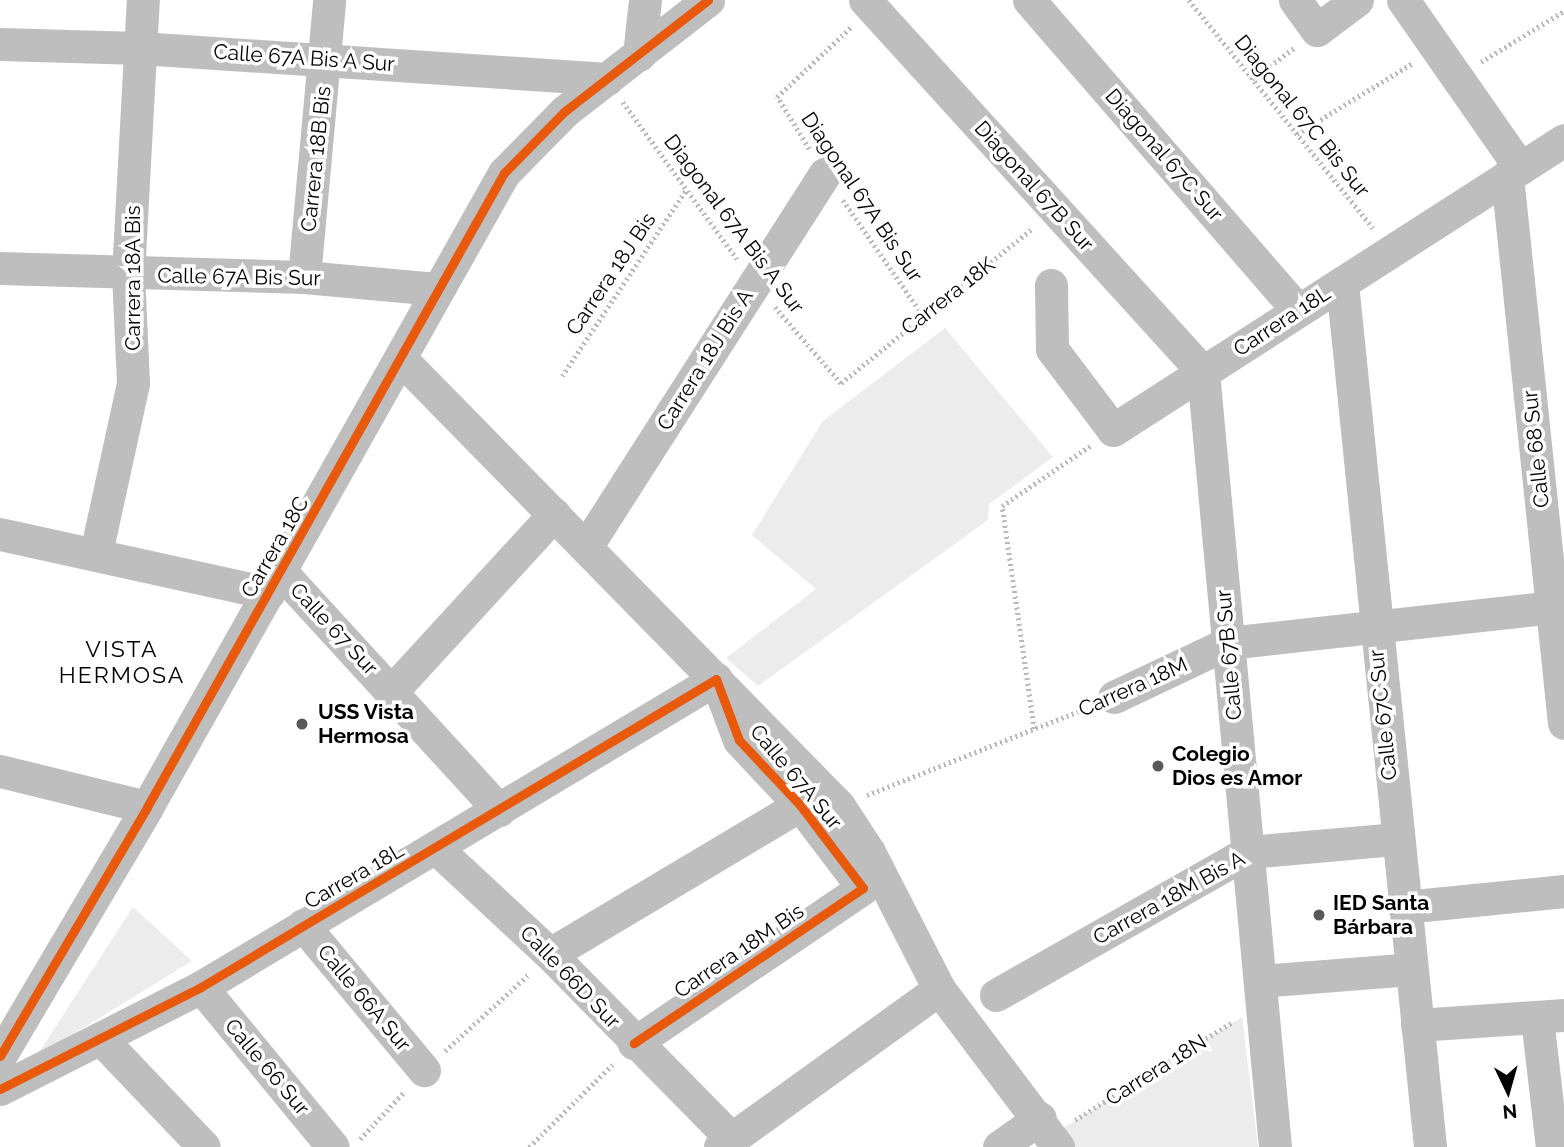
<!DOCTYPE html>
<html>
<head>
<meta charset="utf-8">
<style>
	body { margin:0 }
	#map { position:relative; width:1564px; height:1147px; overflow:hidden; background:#fff; font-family:Raleway,sans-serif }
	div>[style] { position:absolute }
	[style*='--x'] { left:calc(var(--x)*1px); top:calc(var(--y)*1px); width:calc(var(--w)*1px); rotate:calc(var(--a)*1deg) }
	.green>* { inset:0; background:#ececec }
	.path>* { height:4.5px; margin-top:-2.25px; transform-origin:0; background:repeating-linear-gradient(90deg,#b9b9b9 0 2px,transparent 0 5.5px) }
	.minor>* { height:33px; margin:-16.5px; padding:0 16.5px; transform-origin:16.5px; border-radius:16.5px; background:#bebebe }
	.cycleway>* { height:9px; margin:-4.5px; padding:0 4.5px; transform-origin:4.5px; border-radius:4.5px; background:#e8590c }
	.dots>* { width:19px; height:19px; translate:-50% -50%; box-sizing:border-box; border:4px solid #fff; border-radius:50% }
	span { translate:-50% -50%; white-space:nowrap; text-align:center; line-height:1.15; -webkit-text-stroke:7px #fff; paint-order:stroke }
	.street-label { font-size:21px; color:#000 }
	.poi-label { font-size:21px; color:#000; font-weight:700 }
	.left { translate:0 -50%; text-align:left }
	.neighbourhood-label { font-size:23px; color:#000; letter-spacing:2px }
	.north { position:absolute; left:1473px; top:1056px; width:70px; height:70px; -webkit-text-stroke:5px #fff; paint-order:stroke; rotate:175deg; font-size:19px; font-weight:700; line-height:28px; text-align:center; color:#000 }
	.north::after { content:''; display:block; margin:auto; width:24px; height:32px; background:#000; clip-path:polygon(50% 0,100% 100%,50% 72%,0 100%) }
</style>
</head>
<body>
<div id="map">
	<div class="green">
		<i style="clip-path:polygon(945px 328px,1053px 457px,989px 504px,988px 520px,758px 686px,726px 658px,816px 589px,752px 535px,823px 421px)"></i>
		<i style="clip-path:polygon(133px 907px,192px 961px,36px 1057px)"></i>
		<i style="clip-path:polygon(1242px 1017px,1258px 1147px,1074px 1147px,1063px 1128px)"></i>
	</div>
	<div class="path">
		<i style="--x:1189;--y:0;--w:293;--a:51.1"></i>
		<i style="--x:1481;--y:62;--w:97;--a:-31.6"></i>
		<i style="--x:1252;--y:79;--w:52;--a:-36.4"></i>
		<i style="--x:623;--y:102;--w:194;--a:54"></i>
		<i style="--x:1297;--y:134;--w:136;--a:-31.5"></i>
		<i style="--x:809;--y:149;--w:61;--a:-121.6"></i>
		<i style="--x:777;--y:97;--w:102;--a:-43.4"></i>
		<i style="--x:843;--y:200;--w:139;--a:55.3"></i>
		<i style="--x:775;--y:307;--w:101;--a:49"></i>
		<i style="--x:841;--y:383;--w:247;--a:-38.9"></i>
		<i style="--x:562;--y:376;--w:224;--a:-56.3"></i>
		<i style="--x:1034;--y:729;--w:225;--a:-98.2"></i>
		<i style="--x:1002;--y:506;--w:107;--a:-34.3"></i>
		<i style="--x:867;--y:795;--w:237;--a:-21.6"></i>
		<i style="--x:445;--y:1051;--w:114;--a:-42.5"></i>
		<i style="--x:1075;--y:1120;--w:187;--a:-31.9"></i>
		<i style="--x:360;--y:1139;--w:64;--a:-46.9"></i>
		<i style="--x:529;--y:1147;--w:118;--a:-44.7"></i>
	</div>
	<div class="minor">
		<i style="--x:865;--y:0;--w:503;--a:47.74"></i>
		<i style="--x:1203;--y:372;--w:778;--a:84.69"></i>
		<i style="--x:1029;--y:0;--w:411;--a:49.1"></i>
		<i style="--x:1295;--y:0;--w:37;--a:54"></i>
		<i style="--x:1317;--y:30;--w:50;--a:-36.9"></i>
		<i style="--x:1403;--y:0;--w:205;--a:55.1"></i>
		<i style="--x:0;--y:44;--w:140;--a:1.6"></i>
		<i style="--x:140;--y:48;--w:468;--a:3.8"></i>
		<i style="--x:639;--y:55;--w:55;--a:-83.8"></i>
		<i style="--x:1507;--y:176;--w:550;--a:84.05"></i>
		<i style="--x:0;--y:268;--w:304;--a:1.7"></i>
		<i style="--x:304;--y:277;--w:133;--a:5.2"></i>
		<i style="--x:304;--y:277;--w:278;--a:-84.8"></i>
		<i style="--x:1342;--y:283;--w:868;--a:84.18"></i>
		<i style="--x:1051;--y:285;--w:64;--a:89.1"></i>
		<i style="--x:1052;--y:349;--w:101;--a:53"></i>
		<i style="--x:1113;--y:430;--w:536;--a:-32.74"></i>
		<i style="--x:402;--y:360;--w:624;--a:45.58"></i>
		<i style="--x:839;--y:806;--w:55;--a:56.9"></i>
		<i style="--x:869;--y:852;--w:154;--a:62.9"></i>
		<i style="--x:939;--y:989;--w:198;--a:53"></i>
		<i style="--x:0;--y:534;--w:275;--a:12.4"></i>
		<i style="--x:586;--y:547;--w:443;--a:-57.4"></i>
		<i style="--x:96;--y:553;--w:174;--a:-77.7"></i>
		<i style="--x:133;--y:383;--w:109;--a:-92.6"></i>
		<i style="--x:128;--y:274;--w:274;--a:-86.9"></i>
		<i style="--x:281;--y:572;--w:323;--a:47.5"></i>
		<i style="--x:392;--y:691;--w:240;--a:-47.5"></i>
		<i style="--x:1114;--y:697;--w:126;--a:-25.3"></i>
		<i style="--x:1228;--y:643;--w:338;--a:-6.3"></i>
		<i style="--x:0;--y:771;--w:151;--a:13.8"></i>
		<i style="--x:437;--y:849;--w:154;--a:42.9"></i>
		<i style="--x:550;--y:954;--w:257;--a:45.5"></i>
		<i style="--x:1404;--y:907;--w:161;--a:-5.7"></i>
		<i style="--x:303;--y:925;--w:189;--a:50.2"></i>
		<i style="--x:550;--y:954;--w:291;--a:-30.8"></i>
		<i style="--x:1260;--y:981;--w:151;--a:-4.5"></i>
		<i style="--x:201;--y:987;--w:207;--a:50.5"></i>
		<i style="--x:996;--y:995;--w:290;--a:-29.6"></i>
		<i style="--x:1248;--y:852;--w:150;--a:-5"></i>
		<i style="--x:1537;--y:1018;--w:130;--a:83.4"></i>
		<i style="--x:1417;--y:1025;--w:147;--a:-3.9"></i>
		<i style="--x:103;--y:1041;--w:146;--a:46.4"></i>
		<i style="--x:0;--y:1056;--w:289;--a:-59.4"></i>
		<i style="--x:147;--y:807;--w:728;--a:-60.62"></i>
		<i style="--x:504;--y:173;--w:87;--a:-45.5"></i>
		<i style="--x:565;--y:111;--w:181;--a:-37.8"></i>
		<i style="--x:0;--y:1089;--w:225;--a:-26.9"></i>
		<i style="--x:201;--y:987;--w:600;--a:-30.88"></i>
		<i style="--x:716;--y:679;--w:65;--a:69.3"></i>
		<i style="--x:739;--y:740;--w:89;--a:46.8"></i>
		<i style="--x:800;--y:805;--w:104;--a:52.8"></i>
		<i style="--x:863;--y:888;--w:277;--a:145.9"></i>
		<i style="--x:720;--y:1147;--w:270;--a:-35.8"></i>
		<i style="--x:999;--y:1147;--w:50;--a:-35.3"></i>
	</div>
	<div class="cycleway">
		<i style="--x:0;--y:1056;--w:289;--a:-59.4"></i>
		<i style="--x:147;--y:807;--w:728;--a:-60.62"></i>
		<i style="--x:504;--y:173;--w:87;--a:-45.5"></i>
		<i style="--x:565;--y:111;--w:181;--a:-37.8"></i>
		<i style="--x:0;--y:1089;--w:225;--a:-26.9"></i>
		<i style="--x:201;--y:987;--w:600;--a:-30.88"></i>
		<i style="--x:716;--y:679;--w:65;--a:69.3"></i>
		<i style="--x:739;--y:740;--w:89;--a:46.8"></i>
		<i style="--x:800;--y:805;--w:104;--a:52.8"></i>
		<i style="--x:863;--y:888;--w:277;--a:145.9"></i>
	</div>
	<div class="dots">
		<i style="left:302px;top:724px;background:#595959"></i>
		<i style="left:1158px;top:766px;background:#595959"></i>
		<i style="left:1319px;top:915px;background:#595959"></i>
	</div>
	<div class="street-label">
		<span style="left:304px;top:58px;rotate:4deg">Calle 67A Bis A Sur</span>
		<span style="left:1302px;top:116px;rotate:51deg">Diagonal 67C Bis Sur</span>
		<span style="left:1164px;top:155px;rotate:49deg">Diagonal 67C Sur</span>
		<span style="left:316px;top:159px;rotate:-84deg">Carrera 18B Bis</span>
		<span style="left:1034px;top:186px;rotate:48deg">Diagonal 67B Sur</span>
		<span style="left:862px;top:197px;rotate:56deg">Diagonal 67A Bis Sur</span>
		<span style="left:734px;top:224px;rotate:53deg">Diagonal 67A Bis A Sur</span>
		<span style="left:611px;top:274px;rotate:-56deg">Carrera 18J Bis</span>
		<span style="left:239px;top:277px;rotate:1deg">Calle 67A Bis Sur</span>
		<span style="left:133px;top:278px;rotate:-90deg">Carrera 18A Bis</span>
		<span style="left:948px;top:296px;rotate:-38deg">Carrera 18K</span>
		<span style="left:1282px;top:321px;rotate:-33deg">Carrera 18L</span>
		<span style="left:705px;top:360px;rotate:-58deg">Carrera 18J Bis A</span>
		<span style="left:1536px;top:449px;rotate:-96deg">Calle 68 Sur</span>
		<span style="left:275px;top:547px;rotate:-60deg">Carrera 18C</span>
		<span style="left:334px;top:629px;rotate:47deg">Calle 67 Sur</span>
		<span style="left:1229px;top:655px;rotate:-95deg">Calle 67B Sur</span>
		<span style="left:1133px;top:687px;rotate:-24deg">Carrera 18M</span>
		<span style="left:1383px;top:715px;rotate:-96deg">Calle 67C Sur</span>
		<span style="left:796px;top:777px;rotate:50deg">Calle 67A Sur</span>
		<span style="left:354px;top:876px;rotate:-30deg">Carrera 18L</span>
		<span style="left:1169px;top:898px;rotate:-29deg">Carrera 18M Bis A</span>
		<span style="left:739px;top:951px;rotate:-34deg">Carrera 18M Bis</span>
		<span style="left:570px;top:977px;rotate:46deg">Calle 66D Sur</span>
		<span style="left:364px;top:998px;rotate:50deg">Calle 66A Sur</span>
		<span style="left:267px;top:1067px;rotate:50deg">Calle 66 Sur</span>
		<span style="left:1156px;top:1070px;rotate:-32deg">Carrera 18N</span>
	</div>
	<div class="poi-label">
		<span class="left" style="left:318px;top:724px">USS Vista<br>Hermosa</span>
		<span class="left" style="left:1172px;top:766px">Colegio<br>Dios es Amor</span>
		<span class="left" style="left:1333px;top:915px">IED Santa<br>Bárbara</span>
	</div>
	<div class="neighbourhood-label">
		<span style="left:122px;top:662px">VISTA<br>HERMOSA</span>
	</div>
	<div class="north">N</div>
</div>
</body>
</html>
